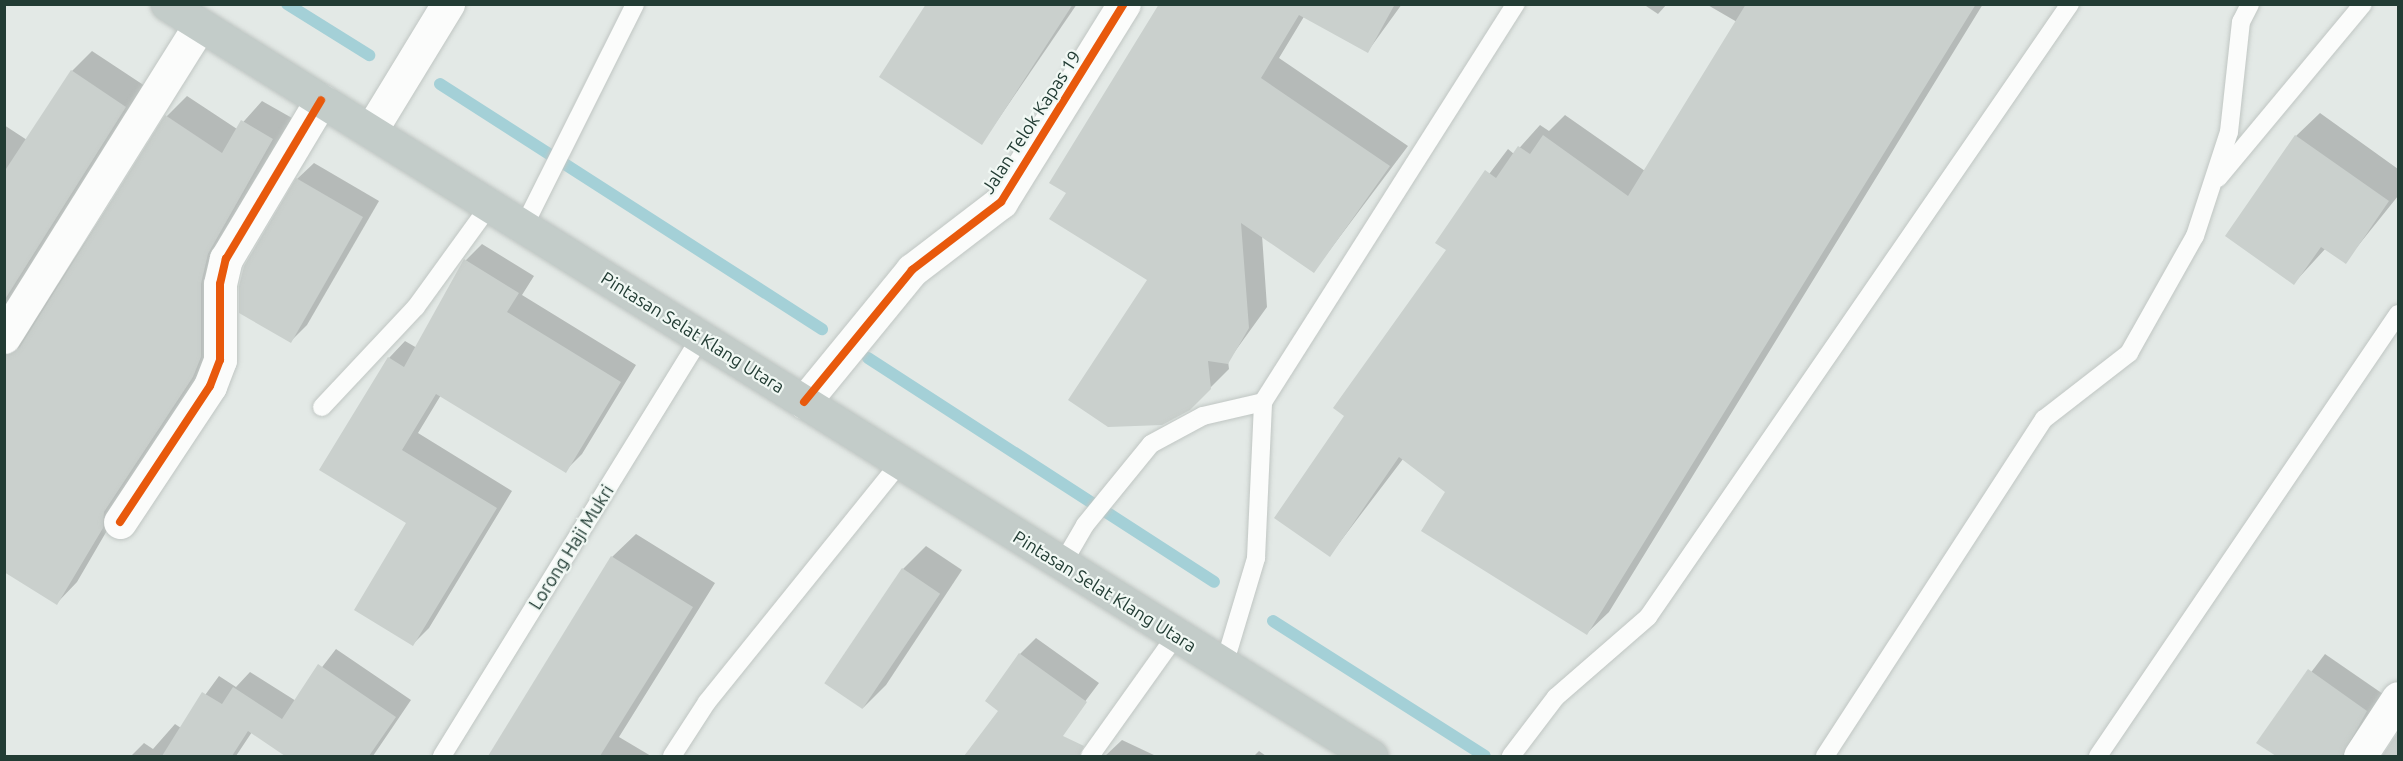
<!DOCTYPE html>
<html>
<head>
<meta charset="utf-8">
<style>
	body { margin:0 }
	#map { position:relative; width:2403px; height:761px; overflow:hidden; background:#e3e9e6; font-family:Ubuntu,sans-serif }
	div>[style] { position:absolute }
	[style*='--x'] { left:calc(var(--x)*1px); top:calc(var(--y)*1px); width:calc(var(--w)*1px); rotate:calc(var(--a)*1deg) }
	.shadow>* { inset:0; background:#0003 }
	.stream>* { height:12px; margin:-6px; padding:0 6px; transform-origin:6px; border-radius:6px; background:#a4d0d7 }
	.building>* { inset:0; background:#cad0cd; transform-origin:0 0 }
	.roads { filter:drop-shadow(0 0 2px #c0c6c3) drop-shadow(0 0 2px #c0c6c3) }
	.service>* { height:18px; margin:-9px; padding:0 9px; transform-origin:9px; border-radius:9px; background:#fbfcfb }
	.minor>* { height:33px; margin:-16.5px; padding:0 16.5px; transform-origin:16.5px; border-radius:16.5px; background:#fbfcfb }
	.tertiary>* { height:33px; margin:-16.5px; padding:0 16.5px; transform-origin:16.5px; border-radius:16.5px; background:#fbfcfb }
	.trunk>* { height:33px; margin:-16.5px; padding:0 16.5px; transform-origin:16.5px; border-radius:16.5px; background:#c3ccc9 }
	.cycleway>* { height:8px; margin:-4px; padding:0 4px; transform-origin:4px; border-radius:4px; background:#e8590c }
	span { translate:-50% -50%; white-space:nowrap; text-align:center; line-height:1.15; -webkit-text-stroke:4.5px #f1f8f4; paint-order:stroke }
	.street-label { font-size:18px; color:#223c34 }
	.frame { position:absolute; inset:0; border:6px solid #223c34; pointer-events:none }
</style>
</head>
<body>
<div id="map">
	<div class="shadow">
		<i style="clip-path:polygon(929px 4px,1077px 4px,982px 143px)"></i>
		<i style="clip-path:polygon(1161px 4px,1402px 4px,1368px 51px,1305px 15px,1279px 58px,1408px 146px,1314px 271px,1262px 235px,1267px 307px,1228px 361px,1229px 369px,1189px 409px,1149px 279px,1068px 193px)"></i>
		<i style="clip-path:polygon(1643px 4px,1667px 4px,1658px 14px)"></i>
		<i style="clip-path:polygon(1706px 4px,1983px 4px,1609px 612px,1587px 633px,1447px 492px,1403px 459px,1330px 555px,1346px 416px,1448px 250px,1437px 243px,1508px 149px,1514px 154px,1540px 125px,1549px 131px,1565px 115px,1645px 171px,1737px 22px)"></i>
		<i style="clip-path:polygon(92px 51px,145px 86px,24px 336px,167px 116px,187px 96px,237px 129px,262px 101px,292px 118px,227px 233px,221px 335px,77px 582px,57px 603px,4px 570px,4px 125px,27px 140px,72px 71px)"></i>
		<i style="clip-path:polygon(2320px 113px,2398px 169px,2398px 196px,2345px 262px,2326px 248px,2294px 283px,2227px 236px,2296px 136px)"></i>
		<i style="clip-path:polygon(314px 163px,379px 201px,307px 325px,290px 342px,297px 179px)"></i>
		<i style="clip-path:polygon(482px 244px,534px 276px,522px 295px,636px 365px,582px 454px,565px 471px,441px 395px,418px 433px,512px 491px,429px 628px,413px 644px,409px 523px,321px 470px,389px 358px,405px 341px,417px 348px,466px 260px)"></i>
		<i style="clip-path:polygon(636px 534px,715px 583px,619px 737px,651px 756px,490px 756px,612px 557px)"></i>
		<i style="clip-path:polygon(926px 546px,962px 570px,886px 685px,863px 708px,903px 569px)"></i>
		<i style="clip-path:polygon(1036px 638px,1099px 683px,1044px 756px,965px 756px,1000px 710px,1020px 654px)"></i>
		<i style="clip-path:polygon(336px 649px,411px 700px,373px 756px,287px 756px,252px 732px,236px 756px,131px 756px,144px 743px,153px 749px,175px 724px,181px 728px,219px 676px,236px 687px,250px 672px,296px 701px)"></i>
		<i style="clip-path:polygon(2325px 654px,2383px 694px,2375px 756px,2278px 756px,2258px 742px)"></i>
		<i style="clip-path:polygon(1122px 740px,1156px 756px,1105px 756px)"></i>
		<i style="clip-path:polygon(1259px 751px,1266px 756px,1254px 756px)"></i>
	</div>
	<div class="stream">
		<i style="--x:287;--y:4;--w:97;--a:31.9"></i>
		<i style="--x:440;--y:84;--w:454;--a:32.7"></i>
		<i style="--x:868;--y:358;--w:412;--a:32.9"></i>
		<i style="--x:1273;--y:621;--w:251;--a:32.5"></i>
	</div>
	<div class="building">
		<i style="clip-path:polygon(926px 4px,1073px 4px,982px 145px,879px 77px)"></i>
		<i style="clip-path:polygon(1159px 4px,1395px 4px,1368px 53px,1299px 15px,1261px 78px,1390px 166px,1314px 273px,1241px 223px,1249px 328px,1228px 364px,1208px 361px,1211px 389px,1190px 410px,1162px 425px,1108px 427px,1068px 400px,1147px 280px,1049px 219px,1066px 193px,1049px 183px)"></i>
		<i style="clip-path:polygon(1746px 4px,1976px 4px,1587px 635px,1421px 531px,1445px 492px,1399px 457px,1330px 557px,1274px 518px,1344px 416px,1333px 408px,1446px 250px,1435px 243px,1485px 170px,1496px 178px,1518px 146px,1530px 154px,1543px 135px,1628px 196px)"></i>
		<i style="clip-path:polygon(71px 70px,126px 107px,4px 301px,4px 172px)"></i>
		<i style="clip-path:polygon(165px 115px,222px 153px,241px 120px,273px 139px,208px 254px,201px 284px,201px 357px,193px 377px,104px 512px,103px 528px,57px 605px,4px 572px,4px 356px,20px 347px)"></i>
		<i style="clip-path:polygon(2295px 135px,2389px 201px,2346px 264px,2321px 247px,2294px 285px,2225px 236px)"></i>
		<i style="clip-path:polygon(296px 178px,363px 217px,291px 343px,239px 313px,239px 286px,244px 266px)"></i>
		<i style="clip-path:polygon(464px 259px,519px 293px,507px 312px,621px 382px,566px 473px,436px 394px,402px 450px,497px 508px,413px 646px,354px 610px,406px 523px,319px 470px,388px 357px,404px 367px)"></i>
		<i style="clip-path:polygon(611px 556px,693px 607px,600px 756px,488px 756px)"></i>
		<i style="left:902px;top:568px;width:46px;height:139px;rotate:34deg"></i>
		<i style="clip-path:polygon(1019px 653px,1087px 702px,1063px 736px,1084px 746px,1079px 756px,964px 756px,998px 711px,985px 701px)"></i>
		<i style="clip-path:polygon(318px 664px,396px 717px,369px 756px,285px 756px,248px 731px,232px 756px,162px 756px,202px 692px,222px 704px,233px 687px,282px 719px)"></i>
		<i style="clip-path:polygon(2308px 669px,2367px 711px,2342px 756px,2276px 756px,2256px 743px)"></i>
		<i style="clip-path:polygon(2398px 732px,2398px 756px,2382px 756px)"></i>
	</div>
	<div class="roads">
		<div class="service">
			<i style="--x:2218;--y:178;--w:226;--a:-50.2"></i>
			<i style="--x:524;--y:226;--w:248;--a:-63.4"></i>
			<i style="--x:322;--y:407;--w:137;--a:-46.8"></i>
			<i style="--x:416;--y:307;--w:125;--a:-54.1"></i>
			<i style="--x:1063;--y:563;--w:44;--a:-59.9"></i>
			<i style="--x:1085;--y:525;--w:104;--a:-50.8"></i>
			<i style="--x:1151;--y:444;--w:59;--a:-28.3"></i>
			<i style="--x:1203;--y:416;--w:62;--a:-13.1"></i>
			<i style="--x:1263;--y:402;--w:472;--a:-57.6"></i>
			<i style="--x:1224;--y:665;--w:112;--a:-73.3"></i>
			<i style="--x:1256;--y:558;--w:156;--a:-87.4"></i>
			<i style="--x:442;--y:756;--w:493;--a:-58.3"></i>
			<i style="--x:672;--y:756;--w:64;--a:-57.1"></i>
			<i style="--x:707;--y:702;--w:309;--a:-51.1"></i>
			<i style="--x:1090;--y:756;--w:146;--a:-54.5"></i>
			<i style="--x:1511;--y:756;--w:74;--a:-52.7"></i>
			<i style="--x:1556;--y:697;--w:122;--a:-41"></i>
			<i style="--x:1648;--y:617;--w:744;--a:-55.46"></i>
			<i style="--x:1825;--y:756;--w:402;--a:-57"></i>
			<i style="--x:2044;--y:419;--w:108;--a:-37.8"></i>
			<i style="--x:2129;--y:353;--w:134;--a:-60.6"></i>
			<i style="--x:2195;--y:236;--w:109;--a:-71.9"></i>
			<i style="--x:2229;--y:132;--w:111;--a:-83.8"></i>
			<i style="--x:2241;--y:22;--w:20;--a:-63"></i>
			<i style="--x:2098;--y:756;--w:534;--a:-55.83"></i>
		</div>
		<div class="minor">
			<i style="--x:4;--y:337;--w:368;--a:-57.9"></i>
			<i style="--x:804;--y:402;--w:171;--a:-50.7"></i>
			<i style="--x:912;--y:270;--w:112;--a:-37.4"></i>
			<i style="--x:1001;--y:202;--w:233;--a:-58.2"></i>
			<i style="--x:120;--y:522;--w:163;--a:-56.5"></i>
			<i style="--x:210;--y:386;--w:28;--a:-69"></i>
			<i style="--x:220;--y:360;--w:76;--a:-90"></i>
			<i style="--x:220;--y:284;--w:26;--a:-77"></i>
			<i style="--x:226;--y:259;--w:185;--a:-59.1"></i>
			<i style="--x:2360;--y:756;--w:69;--a:-56.8"></i>
		</div>
		<div class="tertiary">
			<i style="--x:371;--y:130;--w:148;--a:-58.6"></i>
		</div>
		<div class="trunk">
			<i style="--x:167;--y:4;--w:1420;--a:31.99"></i>
		</div>
	</div>
	<div class="cycleway">
		<i style="--x:804;--y:402;--w:171;--a:-50.7"></i>
		<i style="--x:912;--y:270;--w:112;--a:-37.4"></i>
		<i style="--x:1001;--y:202;--w:233;--a:-58.2"></i>
		<i style="--x:120;--y:522;--w:163;--a:-56.5"></i>
		<i style="--x:210;--y:386;--w:28;--a:-69"></i>
		<i style="--x:220;--y:360;--w:76;--a:-90"></i>
		<i style="--x:220;--y:284;--w:26;--a:-77"></i>
		<i style="--x:226;--y:259;--w:185;--a:-59.1"></i>
	</div>
	<div class="street-label">
		<span style="left:1031px;top:122px;rotate:-57deg">Jalan Telok Kapas 19</span>
		<span style="left:693px;top:332px;rotate:32deg">Pintasan Selat Klang Utara</span>
		<span style="left:571px;top:547px;rotate:-58deg">Lorong Haji Mukri</span>
		<span style="left:1105px;top:591px;rotate:32deg">Pintasan Selat Klang Utara</span>
	</div>
	<div class="frame"></div>
</div>
</body>
</html>
